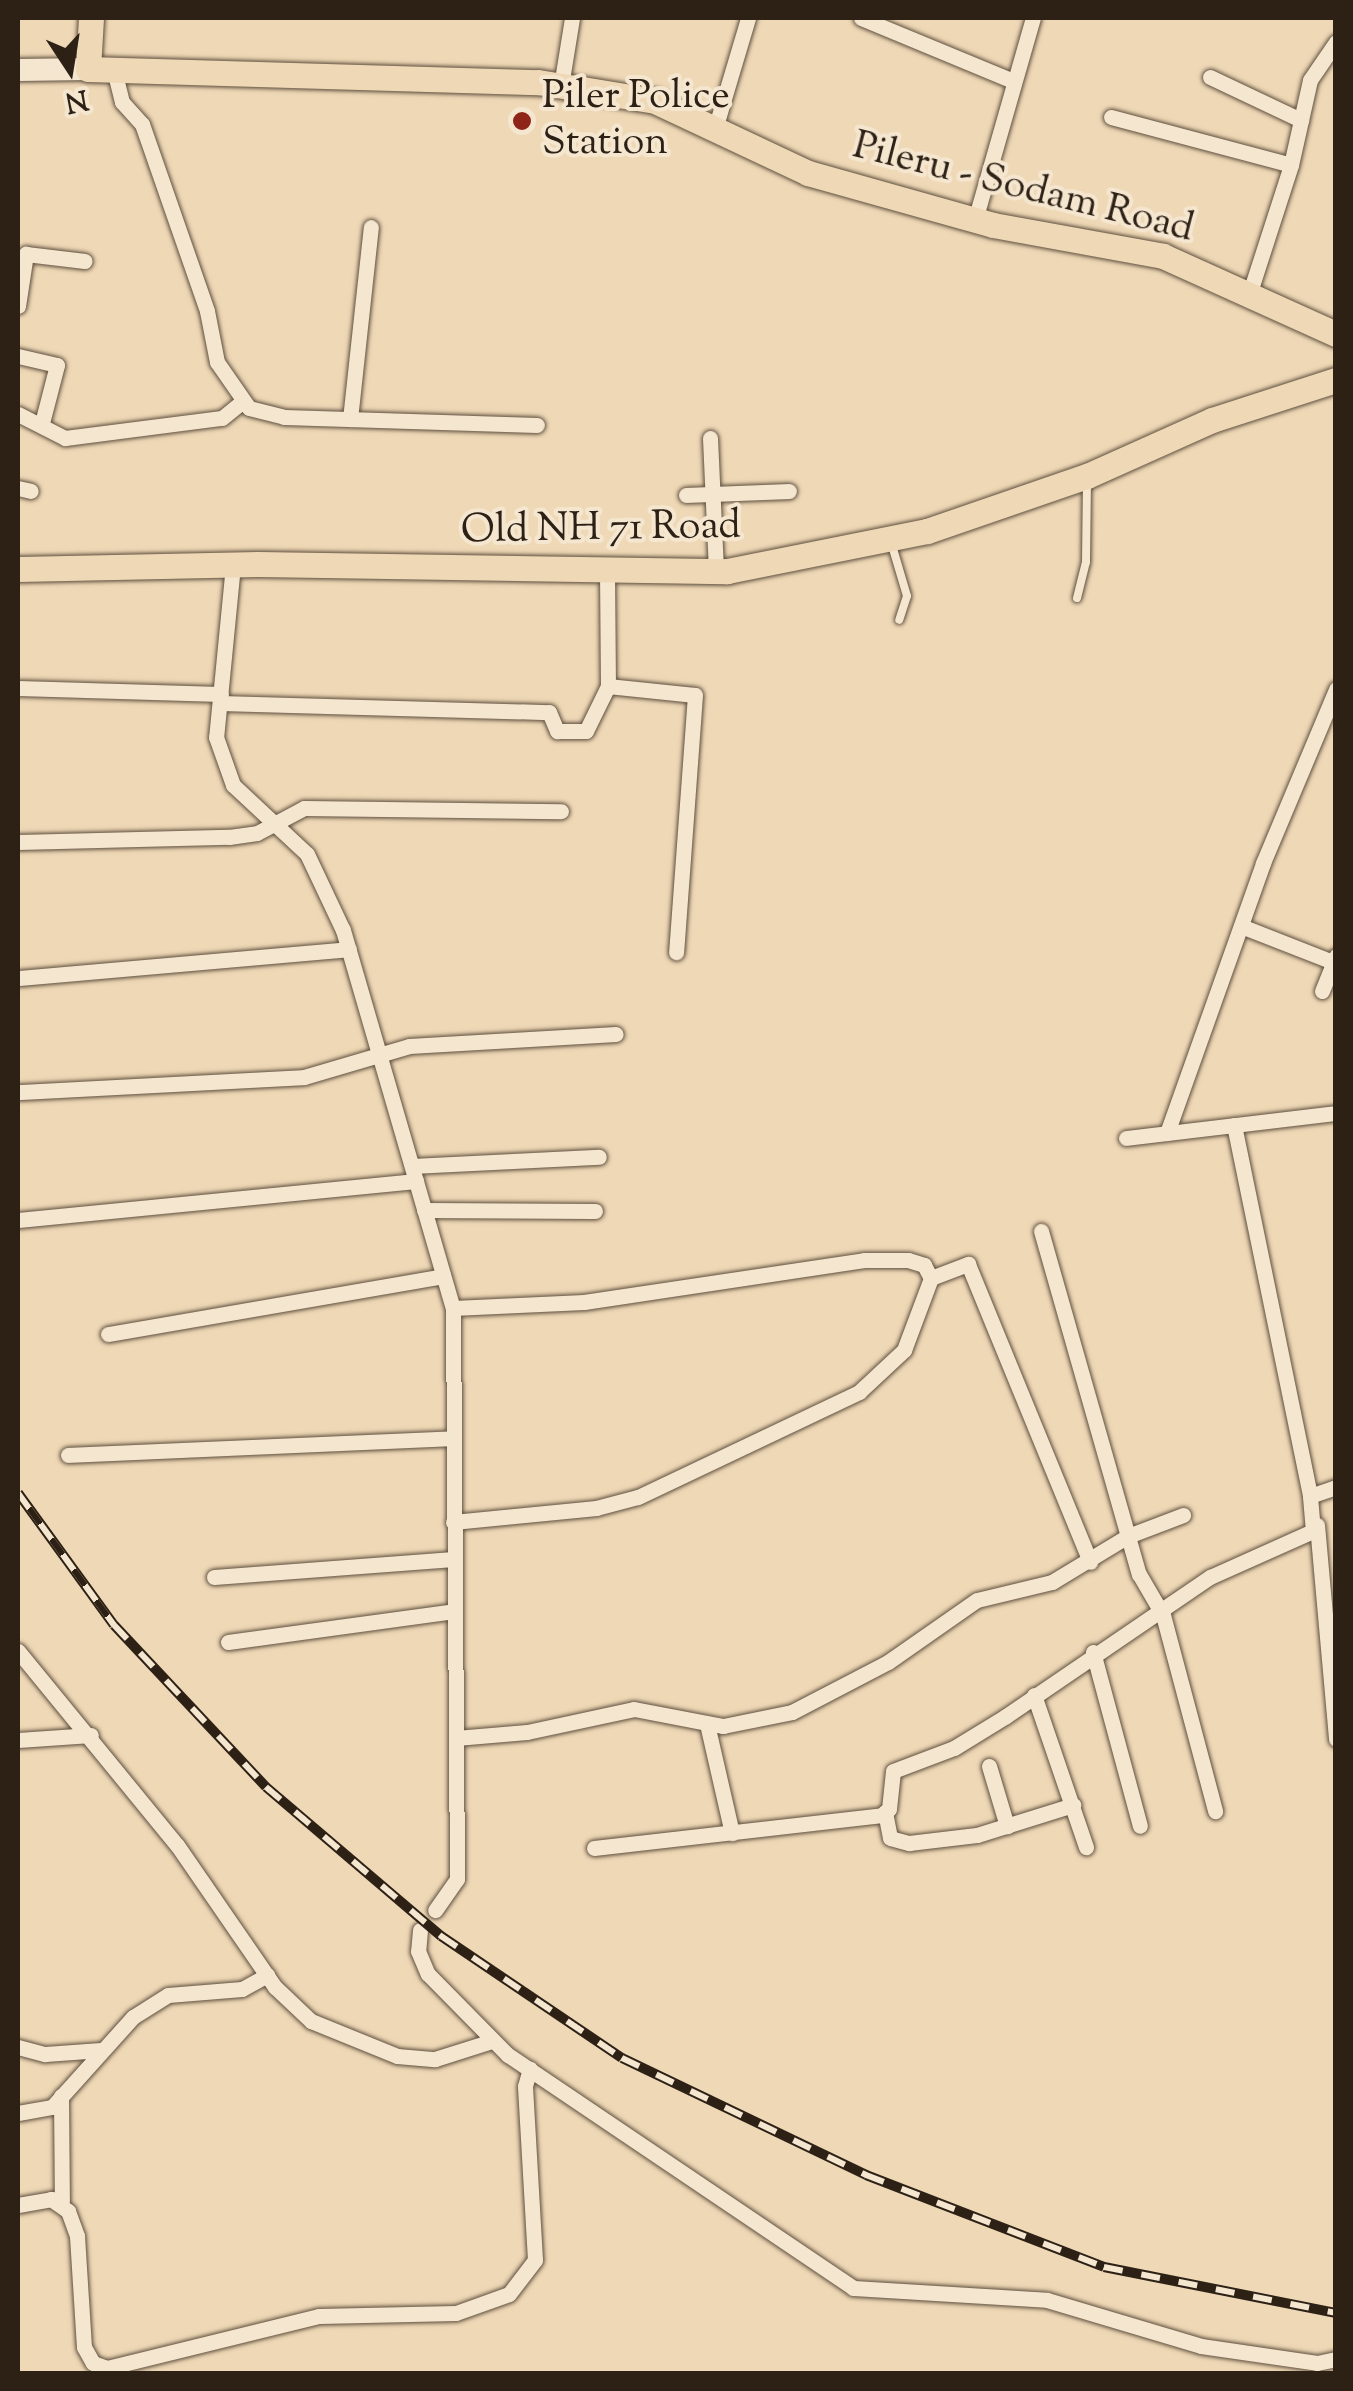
<!DOCTYPE html>
<html>
<head>
<meta charset="utf-8">
<style>
	body { margin:0 }
	#map { position:relative; width:1353px; height:2391px; overflow:hidden; background:#efd8b6; font-family:"Sorts Mill Goudy",serif }
	div>[style] { position:absolute }
	[style*='--x'] { left:calc(var(--x)*1px); top:calc(var(--y)*1px); width:calc(var(--w)*1px); rotate:calc(var(--a)*1deg) }
	.roads { filter:drop-shadow(0 0 2px #5e4f3e) drop-shadow(0 0 2px #5e4f3e) }
	.service>* { height:8px; margin:-4px; padding:0 4px; transform-origin:4px; border-radius:4px; background:#f5e6d0 }
	.minor>* { height:15px; margin:-7.5px; padding:0 7.5px; transform-origin:7.5px; border-radius:7.5px; background:#f5e6d0 }
	.secondary>* { height:22px; margin:-11px; padding:0 11px; transform-origin:11px; border-radius:11px; background:#f5e6d0 }
	.primary>* { height:25px; margin:-12.5px; padding:0 12.5px; transform-origin:12.5px; border-radius:12.5px; background:#efd8b6 }
	.rail>* { height:10px; margin-top:-5px; transform-origin:0; background:repeating-linear-gradient(90deg,#f5e6d0 0 19px,#2d2116 0 38px); box-sizing:border-box; border-block:2px solid #2d2116 }
	.dots>* { width:28px; height:28px; translate:-50% -50%; box-sizing:border-box; border:5px solid #f5e6d0; border-radius:50% }
	span { translate:-50% -50%; white-space:nowrap; text-align:center; line-height:1.15; -webkit-text-stroke:8px #f5e6d0; paint-order:stroke }
	.poi-label { font-size:40px; color:#2d2116 }
	.left { translate:0 -50%; text-align:left }
	.street-label { font-size:40px; color:#2d2116 }
	.frame { position:absolute; inset:0; border:20px solid #2d2116; pointer-events:none }
	.north { position:absolute; left:20px; top:20px; width:100px; height:100px; -webkit-text-stroke:8px #f5e6d0; paint-order:stroke; rotate:168deg; font-size:28px; font-weight:700; line-height:40px; text-align:center; color:#2d2116 }
	.north::after { content:''; display:block; margin:auto; width:35px; height:45px; background:#2d2116; clip-path:polygon(50% 0,100% 100%,50% 72%,0 100%) }
</style>
</head>
<body>
<div id="map">
	<div class="roads">
		<div class="service">
			<i style="--x:891;--y:542;--w:56;--a:73.5"></i>
			<i style="--x:907;--y:596;--w:25;--a:108"></i>
			<i style="--x:1077;--y:598;--w:37;--a:-76"></i>
			<i style="--x:1086;--y:562;--w:82;--a:-89.3"></i>
		</div>
		<div class="minor">
			<i style="--x:861;--y:18;--w:165;--a:22.5"></i>
			<i style="--x:114;--y:70;--w:33;--a:76"></i>
			<i style="--x:122;--y:102;--w:30;--a:48"></i>
			<i style="--x:142;--y:124;--w:198;--a:70.8"></i>
			<i style="--x:207;--y:311;--w:52;--a:78.9"></i>
			<i style="--x:217;--y:362;--w:56;--a:55.2"></i>
			<i style="--x:249;--y:408;--w:36;--a:14"></i>
			<i style="--x:284;--y:417;--w:253;--a:1.8"></i>
			<i style="--x:1210;--y:77;--w:101;--a:25.3"></i>
			<i style="--x:561;--y:86;--w:69;--a:-80.8"></i>
			<i style="--x:1111;--y:117;--w:186;--a:14.9"></i>
			<i style="--x:715;--y:129;--w:116;--a:-73.4"></i>
			<i style="--x:975;--y:220;--w:210;--a:-74"></i>
			<i style="--x:1250;--y:292;--w:133;--a:-72.1"></i>
			<i style="--x:1291;--y:165;--w:87;--a:-77.4"></i>
			<i style="--x:1310;--y:80;--w:46;--a:-55.6"></i>
			<i style="--x:18;--y:306;--w:53;--a:-81.3"></i>
			<i style="--x:26;--y:254;--w:59;--a:6.8"></i>
			<i style="--x:18;--y:356;--w:40;--a:13"></i>
			<i style="--x:57;--y:365;--w:60;--a:104.5"></i>
			<i style="--x:18;--y:414;--w:53;--a:27.1"></i>
			<i style="--x:65;--y:438;--w:158;--a:-7.3"></i>
			<i style="--x:222;--y:418;--w:26;--a:-39"></i>
			<i style="--x:350;--y:419;--w:193;--a:-83.8"></i>
			<i style="--x:710;--y:438;--w:133;--a:87.4"></i>
			<i style="--x:18;--y:488;--w:13;--a:13"></i>
			<i style="--x:686;--y:495;--w:103;--a:-2.2"></i>
			<i style="--x:233;--y:565;--w:173;--a:95.6"></i>
			<i style="--x:216;--y:737;--w:51;--a:70.5"></i>
			<i style="--x:233;--y:785;--w:101;--a:43"></i>
			<i style="--x:307;--y:854;--w:84;--a:64.7"></i>
			<i style="--x:343;--y:930;--w:394;--a:73.8"></i>
			<i style="--x:453;--y:1308;--w:571;--a:89.6"></i>
			<i style="--x:457;--y:1879;--w:38;--a:125"></i>
			<i style="--x:608;--y:686;--w:87;--a:5.9"></i>
			<i style="--x:695;--y:695;--w:258;--a:94.2"></i>
			<i style="--x:18;--y:688;--w:203;--a:1.7"></i>
			<i style="--x:220;--y:703;--w:329;--a:1.6"></i>
			<i style="--x:549;--y:712;--w:21;--a:67"></i>
			<i style="--x:557;--y:731;--w:29;--a:0"></i>
			<i style="--x:586;--y:731;--w:50;--a:-63.9"></i>
			<i style="--x:608;--y:686;--w:114;--a:-90.5"></i>
			<i style="--x:18;--y:842;--w:211;--a:-1.4"></i>
			<i style="--x:229;--y:837;--w:28;--a:-8"></i>
			<i style="--x:257;--y:833;--w:53;--a:-28"></i>
			<i style="--x:304;--y:808;--w:257;--a:0.7"></i>
			<i style="--x:1241;--y:926;--w:99;--a:21.4"></i>
			<i style="--x:18;--y:978;--w:332;--a:-5"></i>
			<i style="--x:1322;--y:991;--w:38;--a:-68"></i>
			<i style="--x:19;--y:1092;--w:285;--a:-3"></i>
			<i style="--x:304;--y:1077;--w:109;--a:-16.4"></i>
			<i style="--x:409;--y:1046;--w:207;--a:-3.3"></i>
			<i style="--x:1234;--y:1125;--w:379;--a:78.4"></i>
			<i style="--x:1310;--y:1496;--w:28;--a:-19"></i>
			<i style="--x:1167;--y:1133;--w:287;--a:-70.4"></i>
			<i style="--x:1263;--y:863;--w:189;--a:-67.2"></i>
			<i style="--x:1126;--y:1138;--w:211;--a:-6.8"></i>
			<i style="--x:412;--y:1166;--w:187;--a:-2.8"></i>
			<i style="--x:424;--y:1210;--w:171;--a:0.3"></i>
			<i style="--x:18;--y:1220;--w:400;--a:-5.6"></i>
			<i style="--x:1041;--y:1231;--w:357;--a:74.1"></i>
			<i style="--x:1139;--y:1574;--w:48;--a:59.7"></i>
			<i style="--x:1163;--y:1615;--w:203;--a:75.1"></i>
			<i style="--x:453;--y:1308;--w:131;--a:-2.6"></i>
			<i style="--x:584;--y:1302;--w:283;--a:-8.5"></i>
			<i style="--x:864;--y:1260;--w:44;--a:0"></i>
			<i style="--x:908;--y:1260;--w:17;--a:17"></i>
			<i style="--x:924;--y:1265;--w:15;--a:62"></i>
			<i style="--x:108;--y:1334;--w:340;--a:-9.8"></i>
			<i style="--x:68;--y:1455;--w:385;--a:-2.5"></i>
			<i style="--x:453;--y:1522;--w:144;--a:-5.6"></i>
			<i style="--x:596;--y:1508;--w:43;--a:-14.7"></i>
			<i style="--x:638;--y:1497;--w:245;--a:-25.4"></i>
			<i style="--x:859;--y:1392;--w:62;--a:-43"></i>
			<i style="--x:904;--y:1350;--w:77;--a:-69.4"></i>
			<i style="--x:931;--y:1278;--w:40;--a:-21"></i>
			<i style="--x:968;--y:1264;--w:322;--a:67.7"></i>
			<i style="--x:1317;--y:1525;--w:215;--a:84.9"></i>
			<i style="--x:214;--y:1577;--w:240;--a:-4.3"></i>
			<i style="--x:228;--y:1642;--w:228;--a:-7.8"></i>
			<i style="--x:18;--y:1651;--w:251;--a:50.7"></i>
			<i style="--x:177;--y:1845;--w:173;--a:55.4"></i>
			<i style="--x:275;--y:1987;--w:50;--a:43.4"></i>
			<i style="--x:311;--y:2021;--w:93;--a:22.1"></i>
			<i style="--x:397;--y:2056;--w:38;--a:5"></i>
			<i style="--x:435;--y:2059;--w:60;--a:-17.5"></i>
			<i style="--x:1093;--y:1652;--w:180;--a:74.9"></i>
			<i style="--x:1034;--y:1695;--w:161;--a:71.1"></i>
			<i style="--x:707;--y:1724;--w:112;--a:77.1"></i>
			<i style="--x:456;--y:1738;--w:71;--a:-4.8"></i>
			<i style="--x:527;--y:1732;--w:109;--a:-12.1"></i>
			<i style="--x:634;--y:1709;--w:91;--a:10.8"></i>
			<i style="--x:723;--y:1726;--w:70;--a:-11.5"></i>
			<i style="--x:792;--y:1712;--w:108;--a:-27.5"></i>
			<i style="--x:888;--y:1662;--w:108;--a:-34.9"></i>
			<i style="--x:977;--y:1600;--w:77;--a:-13.5"></i>
			<i style="--x:1052;--y:1582;--w:89;--a:-31.2"></i>
			<i style="--x:1128;--y:1536;--w:59;--a:-20.9"></i>
			<i style="--x:18;--y:1740;--w:73;--a:-3.9"></i>
			<i style="--x:989;--y:1766;--w:63;--a:73.3"></i>
			<i style="--x:885;--y:1812;--w:26;--a:79"></i>
			<i style="--x:890;--y:1838;--w:20;--a:15"></i>
			<i style="--x:909;--y:1843;--w:68;--a:-6.7"></i>
			<i style="--x:977;--y:1835;--w:101;--a:-17.4"></i>
			<i style="--x:594;--y:1848;--w:290;--a:-6.5"></i>
			<i style="--x:882;--y:1815;--w:9;--a:-41"></i>
			<i style="--x:889;--y:1809;--w:38;--a:-84"></i>
			<i style="--x:893;--y:1771;--w:65;--a:-20.7"></i>
			<i style="--x:954;--y:1748;--w:61;--a:-31.6"></i>
			<i style="--x:1006;--y:1716;--w:247;--a:-34.3"></i>
			<i style="--x:1210;--y:1577;--w:113;--a:-24.1"></i>
			<i style="--x:1313;--y:1531;--w:35;--a:-95"></i>
			<i style="--x:420;--y:1930;--w:21;--a:95"></i>
			<i style="--x:418;--y:1951;--w:25;--a:67"></i>
			<i style="--x:428;--y:1974;--w:114;--a:45.4"></i>
			<i style="--x:508;--y:2055;--w:416;--a:34"></i>
			<i style="--x:853;--y:2288;--w:194;--a:3.5"></i>
			<i style="--x:1047;--y:2300;--w:161;--a:16.6"></i>
			<i style="--x:1201;--y:2346;--w:117;--a:8.3"></i>
			<i style="--x:1317;--y:2363;--w:19;--a:-12"></i>
			<i style="--x:18;--y:2047;--w:28;--a:15"></i>
			<i style="--x:45;--y:2054;--w:56;--a:-4.1"></i>
			<i style="--x:61;--y:2096;--w:105;--a:89.5"></i>
			<i style="--x:18;--y:2113;--w:35;--a:-10"></i>
			<i style="--x:52;--y:2107;--w:121;--a:-48"></i>
			<i style="--x:133;--y:2017;--w:41;--a:-32.2"></i>
			<i style="--x:168;--y:1995;--w:74;--a:-4.6"></i>
			<i style="--x:242;--y:1989;--w:29;--a:-29"></i>
			<i style="--x:18;--y:2205;--w:34;--a:-10"></i>
			<i style="--x:51;--y:2199;--w:21;--a:35"></i>
			<i style="--x:68;--y:2211;--w:27;--a:70"></i>
			<i style="--x:77;--y:2236;--w:111;--a:86.4"></i>
			<i style="--x:84;--y:2347;--w:18;--a:61"></i>
			<i style="--x:93;--y:2363;--w:15;--a:20"></i>
			<i style="--x:107;--y:2368;--w:218;--a:-13.8"></i>
			<i style="--x:319;--y:2316;--w:137;--a:-1.3"></i>
			<i style="--x:456;--y:2313;--w:56;--a:-19.7"></i>
			<i style="--x:509;--y:2294;--w:43;--a:-52.6"></i>
			<i style="--x:535;--y:2260;--w:174;--a:-93.3"></i>
			<i style="--x:525;--y:2086;--w:18;--a:-74"></i>
		</div>
		<div class="secondary">
			<i style="--x:18;--y:70;--w:70;--a:-0.8"></i>
		</div>
		<div class="primary">
			<i style="--x:91;--y:18;--w:51;--a:93.4"></i>
			<i style="--x:88;--y:69;--w:450;--a:1.7"></i>
			<i style="--x:538;--y:82;--w:119;--a:9.2"></i>
			<i style="--x:655;--y:101;--w:169;--a:25.2"></i>
			<i style="--x:808;--y:173;--w:192;--a:15.7"></i>
			<i style="--x:993;--y:225;--w:173;--a:10.3"></i>
			<i style="--x:1163;--y:256;--w:190;--a:24.3"></i>
			<i style="--x:18;--y:569;--w:240;--a:-1.2"></i>
			<i style="--x:258;--y:564;--w:469;--a:0.9"></i>
			<i style="--x:727;--y:571;--w:204;--a:-11.3"></i>
			<i style="--x:927;--y:531;--w:169;--a:-19"></i>
			<i style="--x:1087;--y:476;--w:137;--a:-24.1"></i>
			<i style="--x:1212;--y:420;--w:130;--a:-17.9"></i>
		</div>
	</div>
	<div class="rail">
		<i style="--x:18;--y:1493;--w:163;--a:54"></i>
		<i style="--x:114;--y:1625;--w:222;--a:46.8"></i>
		<i style="--x:266;--y:1787;--w:230;--a:40.4"></i>
		<i style="--x:441;--y:1936;--w:218;--a:34"></i>
		<i style="--x:622;--y:2058;--w:271;--a:25.6"></i>
		<i style="--x:866;--y:2175;--w:255;--a:21.1"></i>
		<i style="--x:1104;--y:2267;--w:237;--a:11.2"></i>
	</div>
	<div class="dots">
		<i style="left:522px;top:121px;background:#8f2418"></i>
	</div>
	<div class="poi-label">
		<span class="left" style="left:542px;top:121px">Piler Police<br>Station</span>
	</div>
	<div class="street-label">
		<span style="left:1023px;top:189px;rotate:14deg">Pileru - Sodam Road</span>
		<span style="left:601px;top:530px;rotate:-1deg">Old NH 71 Road</span>
	</div>
	<div class="frame"></div>
	<div class="north">N</div>
</div>
</body>
</html>
